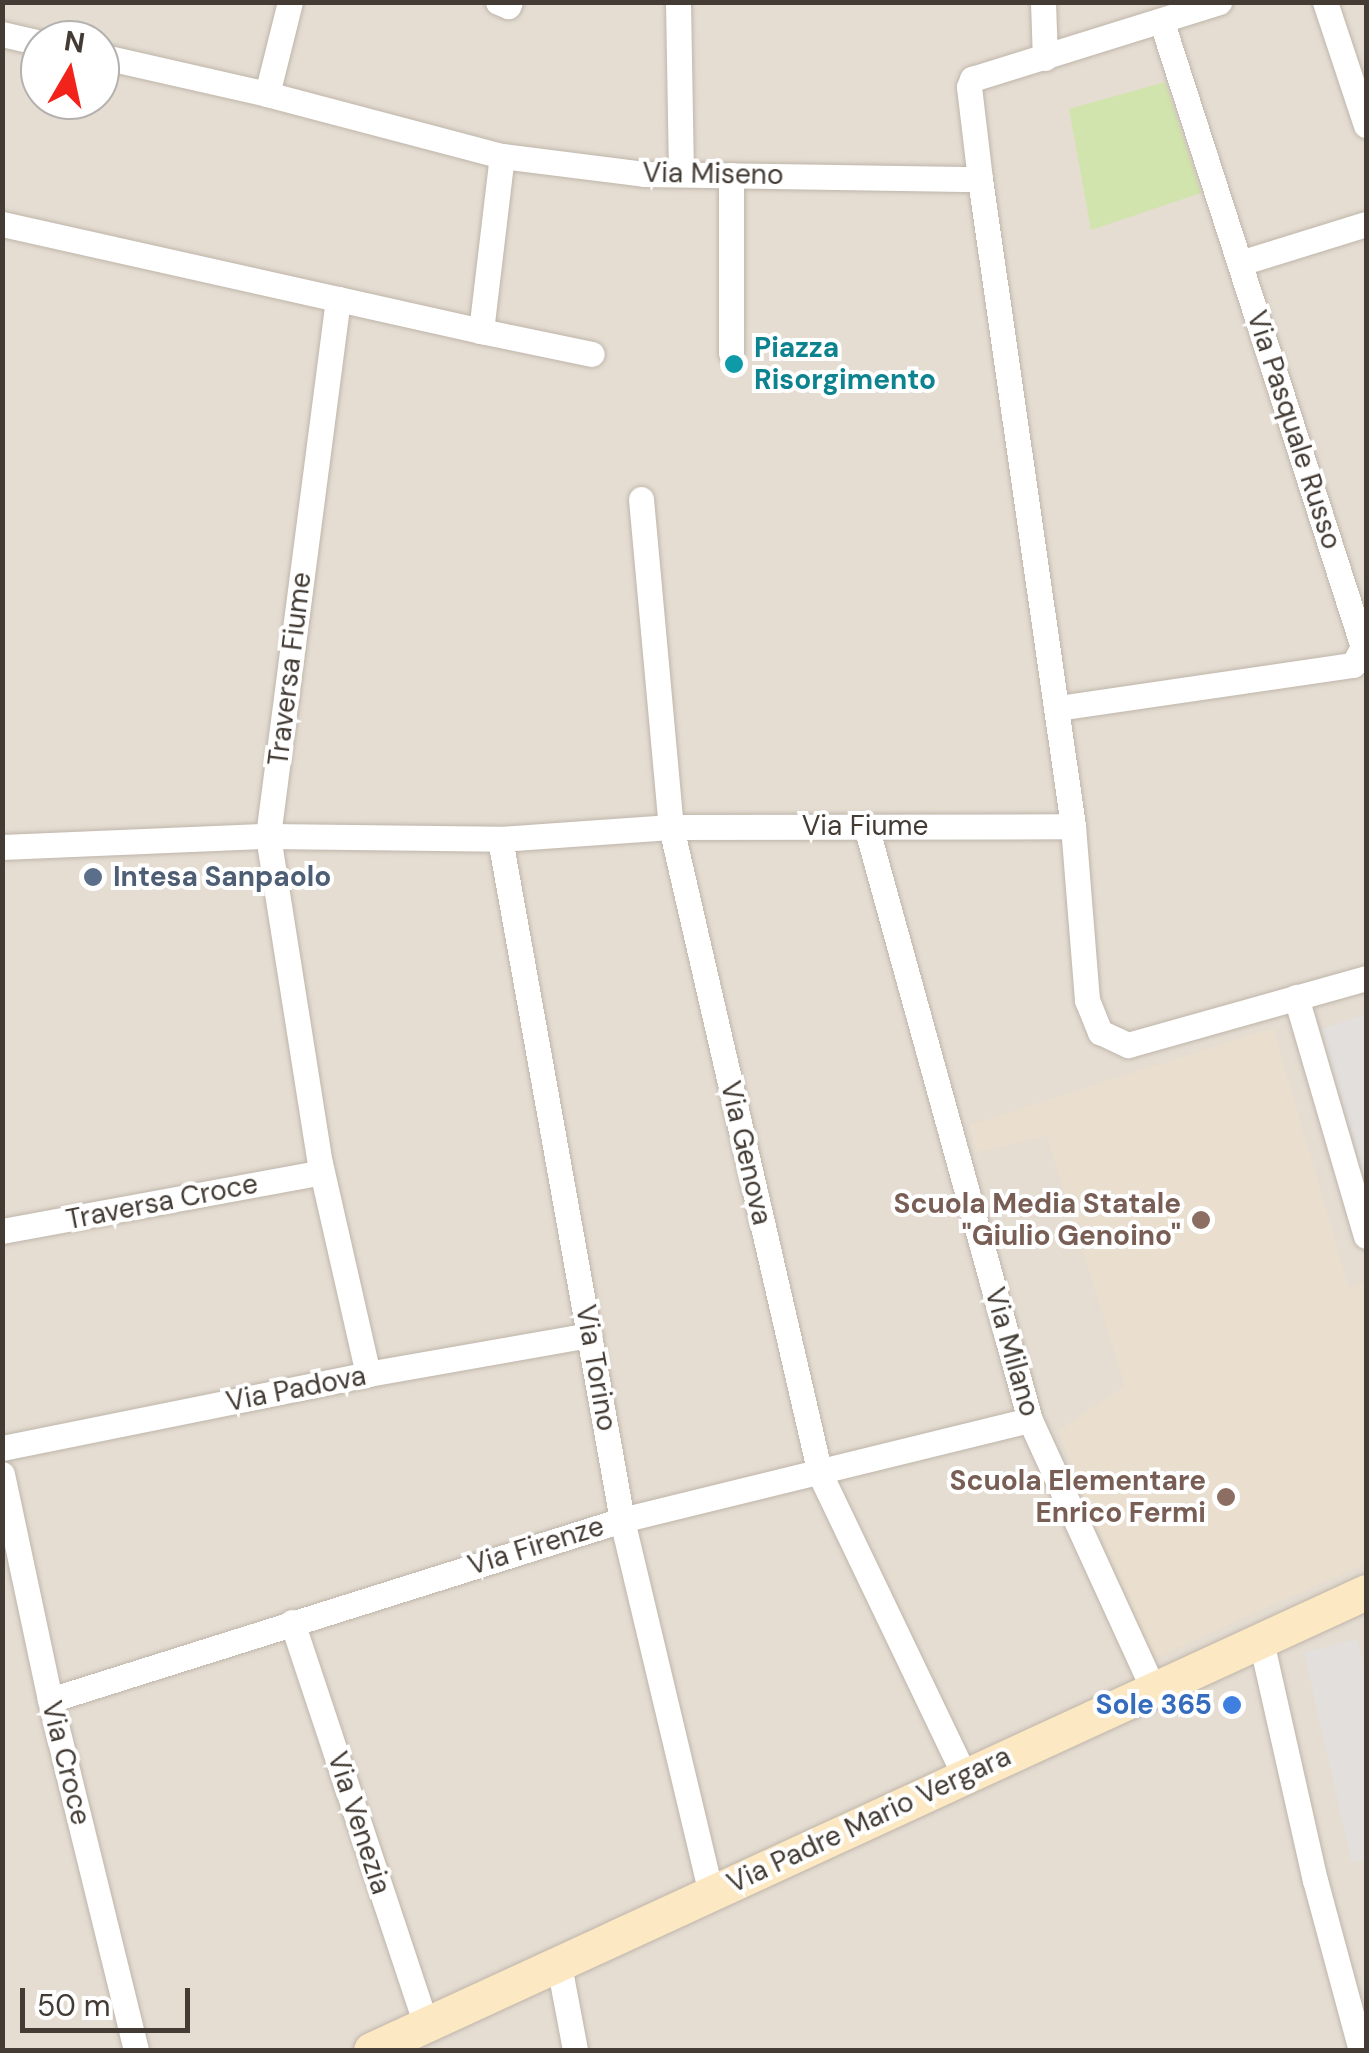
<!DOCTYPE html>
<html>
<head>
<meta charset="utf-8">
<style>
	body { margin:0 }
	#map { position:relative; width:1369px; height:2053px; overflow:hidden; background:#f1ece4; font-family:"DM Sans",sans-serif }
	div>[style] { position:absolute }
	[style*='--x'] { left:calc(var(--x)*1px); top:calc(var(--y)*1px); width:calc(var(--w)*1px); rotate:calc(var(--a)*1deg) }
	.residential>* { inset:0; background:#e5ddd2 }
	.education>* { inset:0; background:#eadfce }
	.green>* { inset:0; background:#d2e4ad }
	.parking>* { inset:0; background:#e2dfdc }
	.roads { filter:drop-shadow(0 0 2px #bfb5aa) drop-shadow(0 0 2px #bfb5aa) }
	.street>* { height:25px; margin:-12.5px; padding:0 12.5px; transform-origin:12.5px; border-radius:12.5px; background:#fff }
	.secondary>* { height:35px; margin:-17.5px; padding:0 17.5px; transform-origin:17.5px; border-radius:17.5px; background:#fce8c3 }
	.dots>* { width:28px; height:28px; translate:-50% -50%; box-sizing:border-box; border:5px solid #fff; border-radius:50% }
	span { translate:-50% -50%; white-space:nowrap; text-align:center; line-height:1.15; -webkit-text-stroke:8px #fff; paint-order:stroke }
	.street-label { font-size:28px; color:#433b34 }
	.culture-label { font-size:28px; color:#0d838f; font-weight:700 }
	.left { translate:0 -50%; text-align:left }
	.service-label { font-size:28px; color:#4e5e75; font-weight:700 }
	.education-label { font-size:28px; color:#785e54; font-weight:700 }
	.right { translate:-100% -50%; text-align:right }
	.shop-label { font-size:28px; color:#366cbe; font-weight:700 }
	.frame { position:absolute; inset:0; border:5px solid #433b34; pointer-events:none }
	.north { position:absolute; left:20px; top:20px; width:100px; height:100px; box-sizing:border-box; background:#fff; border:2px solid #b4b1ae; border-radius:50%; rotate:9deg; font-size:28px; font-weight:700; line-height:40px; text-align:center; color:#433b34 }
	.north::after { content:''; display:block; margin:auto; width:35px; height:45px; background:#f1231b; clip-path:polygon(50% 0,100% 100%,50% 72%,0 100%) }
	.scale { position:absolute; left:20px; top:1988px; width:170px; height:45px; box-sizing:border-box; border:5px solid #433b34; border-top:0; padding-left:12px; font-size:30px; line-height:35px; white-space:nowrap; color:#433b34; -webkit-text-stroke:8px #fff; paint-order:stroke }
</style>
</head>
<body>
<div id="map">
	<div class="residential">
		<i style="clip-path:polygon(evenodd,3px 3px,1366px 3px,1366px 2050px,3px 2050px,3px 3px,40px 40px,100px 40px,100px 100px,40px 100px,40px 40px)"></i>
	</div>
	<div class="education">
		<i style="clip-path:polygon(1273px 1028px,1349px 1288px,1362px 1283px,1366px 1293px,1366px 1563px,1152px 1659px,1058px 1431px,1125px 1386px,1047px 1136px,977px 1152px,970px 1125px)"></i>
	</div>
	<div class="green">
		<i style="clip-path:polygon(1165px 82px,1201px 193px,1091px 230px,1069px 109px)"></i>
	</div>
	<div class="parking">
		<i style="clip-path:polygon(1366px 1014px,1366px 1184px,1321px 1029px)"></i>
		<i style="clip-path:polygon(1357px 1639px,1366px 1678px,1366px 1858px,1352px 1863px,1304px 1652px)"></i>
	</div>
	<div class="roads">
		<div class="street">
			<i style="--x:498;--y:2;--w:11;--a:22"></i>
			<i style="--x:508;--y:6;--w:4;--a:-63"></i>
			<i style="--x:678;--y:2;--w:172;--a:89"></i>
			<i style="--x:1043;--y:2;--w:56;--a:88"></i>
			<i style="--x:1325;--y:2;--w:130;--a:71.6"></i>
			<i style="--x:2;--y:34;--w:39;--a:13"></i>
			<i style="--x:100;--y:56;--w:171;--a:12.8"></i>
			<i style="--x:267;--y:94;--w:243;--a:14.8"></i>
			<i style="--x:502;--y:156;--w:143;--a:7.2"></i>
			<i style="--x:644;--y:174;--w:336;--a:0.9"></i>
			<i style="--x:980;--y:179;--w:93;--a:-96.8"></i>
			<i style="--x:969;--y:87;--w:9;--a:-69"></i>
			<i style="--x:972;--y:79;--w:259;--a:-17.3"></i>
			<i style="--x:267;--y:94;--w:95;--a:-76"></i>
			<i style="--x:980;--y:179;--w:654;--a:81.82"></i>
			<i style="--x:1073;--y:826;--w:175;--a:85.4"></i>
			<i style="--x:1087;--y:1000;--w:35;--a:68"></i>
			<i style="--x:1100;--y:1032;--w:31;--a:25"></i>
			<i style="--x:1128;--y:1045;--w:247;--a:-15.7"></i>
			<i style="--x:2;--y:224;--w:344;--a:12.6"></i>
			<i style="--x:338;--y:299;--w:542;--a:97.43"></i>
			<i style="--x:268;--y:836;--w:331;--a:81"></i>
			<i style="--x:320;--y:1163;--w:216;--a:77.2"></i>
			<i style="--x:1240;--y:263;--w:132;--a:-17.2"></i>
			<i style="--x:338;--y:299;--w:147;--a:12.6"></i>
			<i style="--x:481;--y:331;--w:176;--a:-83.2"></i>
			<i style="--x:481;--y:331;--w:113;--a:11.7"></i>
			<i style="--x:731;--y:353;--w:178;--a:-90"></i>
			<i style="--x:641;--y:499;--w:329;--a:84.8"></i>
			<i style="--x:671;--y:827;--w:664;--a:77.03"></i>
			<i style="--x:820;--y:1474;--w:335;--a:64.4"></i>
			<i style="--x:1058;--y:708;--w:298;--a:-8.3"></i>
			<i style="--x:1353;--y:665;--w:21;--a:-61"></i>
			<i style="--x:1363;--y:647;--w:656;--a:-107.85"></i>
			<i style="--x:866;--y:826;--w:616;--a:74.57"></i>
			<i style="--x:1030;--y:1420;--w:296;--a:65.4"></i>
			<i style="--x:500;--y:839;--w:692;--a:79.84"></i>
			<i style="--x:622;--y:1520;--w:383;--a:76.6"></i>
			<i style="--x:2;--y:847;--w:266;--a:-2.4"></i>
			<i style="--x:268;--y:836;--w:232;--a:0.7"></i>
			<i style="--x:500;--y:839;--w:171;--a:-4"></i>
			<i style="--x:671;--y:827;--w:402;--a:-0.1"></i>
			<i style="--x:1296;--y:997;--w:249;--a:73.7"></i>
			<i style="--x:2;--y:1231;--w:325;--a:-10.4"></i>
			<i style="--x:2;--y:1448;--w:373;--a:-11.4"></i>
			<i style="--x:368;--y:1374;--w:225;--a:-10"></i>
			<i style="--x:2;--y:1474;--w:231;--a:78"></i>
			<i style="--x:50;--y:1700;--w:360;--a:76.2"></i>
			<i style="--x:292;--y:1622;--w:425;--a:71.6"></i>
			<i style="--x:1261;--y:1641;--w:245;--a:77.3"></i>
			<i style="--x:1315;--y:1880;--w:176;--a:74.9"></i>
			<i style="--x:50;--y:1700;--w:600;--a:-17.47"></i>
			<i style="--x:622;--y:1520;--w:420;--a:-13.8"></i>
			<i style="--x:559;--y:1965;--w:86;--a:79.3"></i>
		</div>
		<div class="secondary">
			<i style="--x:371;--y:2050;--w:1095;--a:-24.72"></i>
		</div>
	</div>
	<div class="dots">
		<i style="left:734px;top:364px;background:#0f9aa8"></i>
		<i style="left:93px;top:877px;background:#5c6f8a"></i>
		<i style="left:1201px;top:1220px;background:#8d6e63"></i>
		<i style="left:1226px;top:1497px;background:#8d6e63"></i>
		<i style="left:1232px;top:1705px;background:#3f7fe0"></i>
	</div>
	<div class="street-label">
		<span style="left:713px;top:174px;rotate:1deg">Via Miseno</span>
		<span style="left:1294px;top:430px;rotate:72deg">Via Pasquale Russo</span>
		<span style="left:290px;top:669px;rotate:-83deg">Traversa Fiume</span>
		<span style="left:865px;top:826px">Via Fiume</span>
		<span style="left:746px;top:1153px;rotate:77deg">Via Genova</span>
		<span style="left:162px;top:1202px;rotate:-11deg">Traversa Croce</span>
		<span style="left:1012px;top:1352px;rotate:74deg">Via Milano</span>
		<span style="left:596px;top:1368px;rotate:80deg">Via Torino</span>
		<span style="left:296px;top:1389px;rotate:-11deg">Via Padova</span>
		<span style="left:536px;top:1546px;rotate:-17deg">Via Firenze</span>
		<span style="left:66px;top:1763px;rotate:76deg">Via Croce</span>
		<span style="left:869px;top:1820px;rotate:-25deg">Via Padre Mario Vergara</span>
		<span style="left:359px;top:1823px;rotate:72deg">Via Venezia</span>
	</div>
	<div class="culture-label">
		<span class="left" style="left:754px;top:364px">Piazza<br>Risorgimento</span>
	</div>
	<div class="service-label">
		<span class="left" style="left:113px;top:877px">Intesa Sanpaolo</span>
	</div>
	<div class="education-label">
		<span class="right" style="left:1181px;top:1220px">Scuola Media Statale<br>"Giulio Genoino"</span>
		<span class="right" style="left:1206px;top:1497px">Scuola Elementare<br>Enrico Fermi</span>
	</div>
	<div class="shop-label">
		<span class="right" style="left:1212px;top:1705px">Sole 365</span>
	</div>
	<div class="frame"></div>
	<div class="north">N</div>
	<div class="scale">50 m</div>
</div>
</body>
</html>
